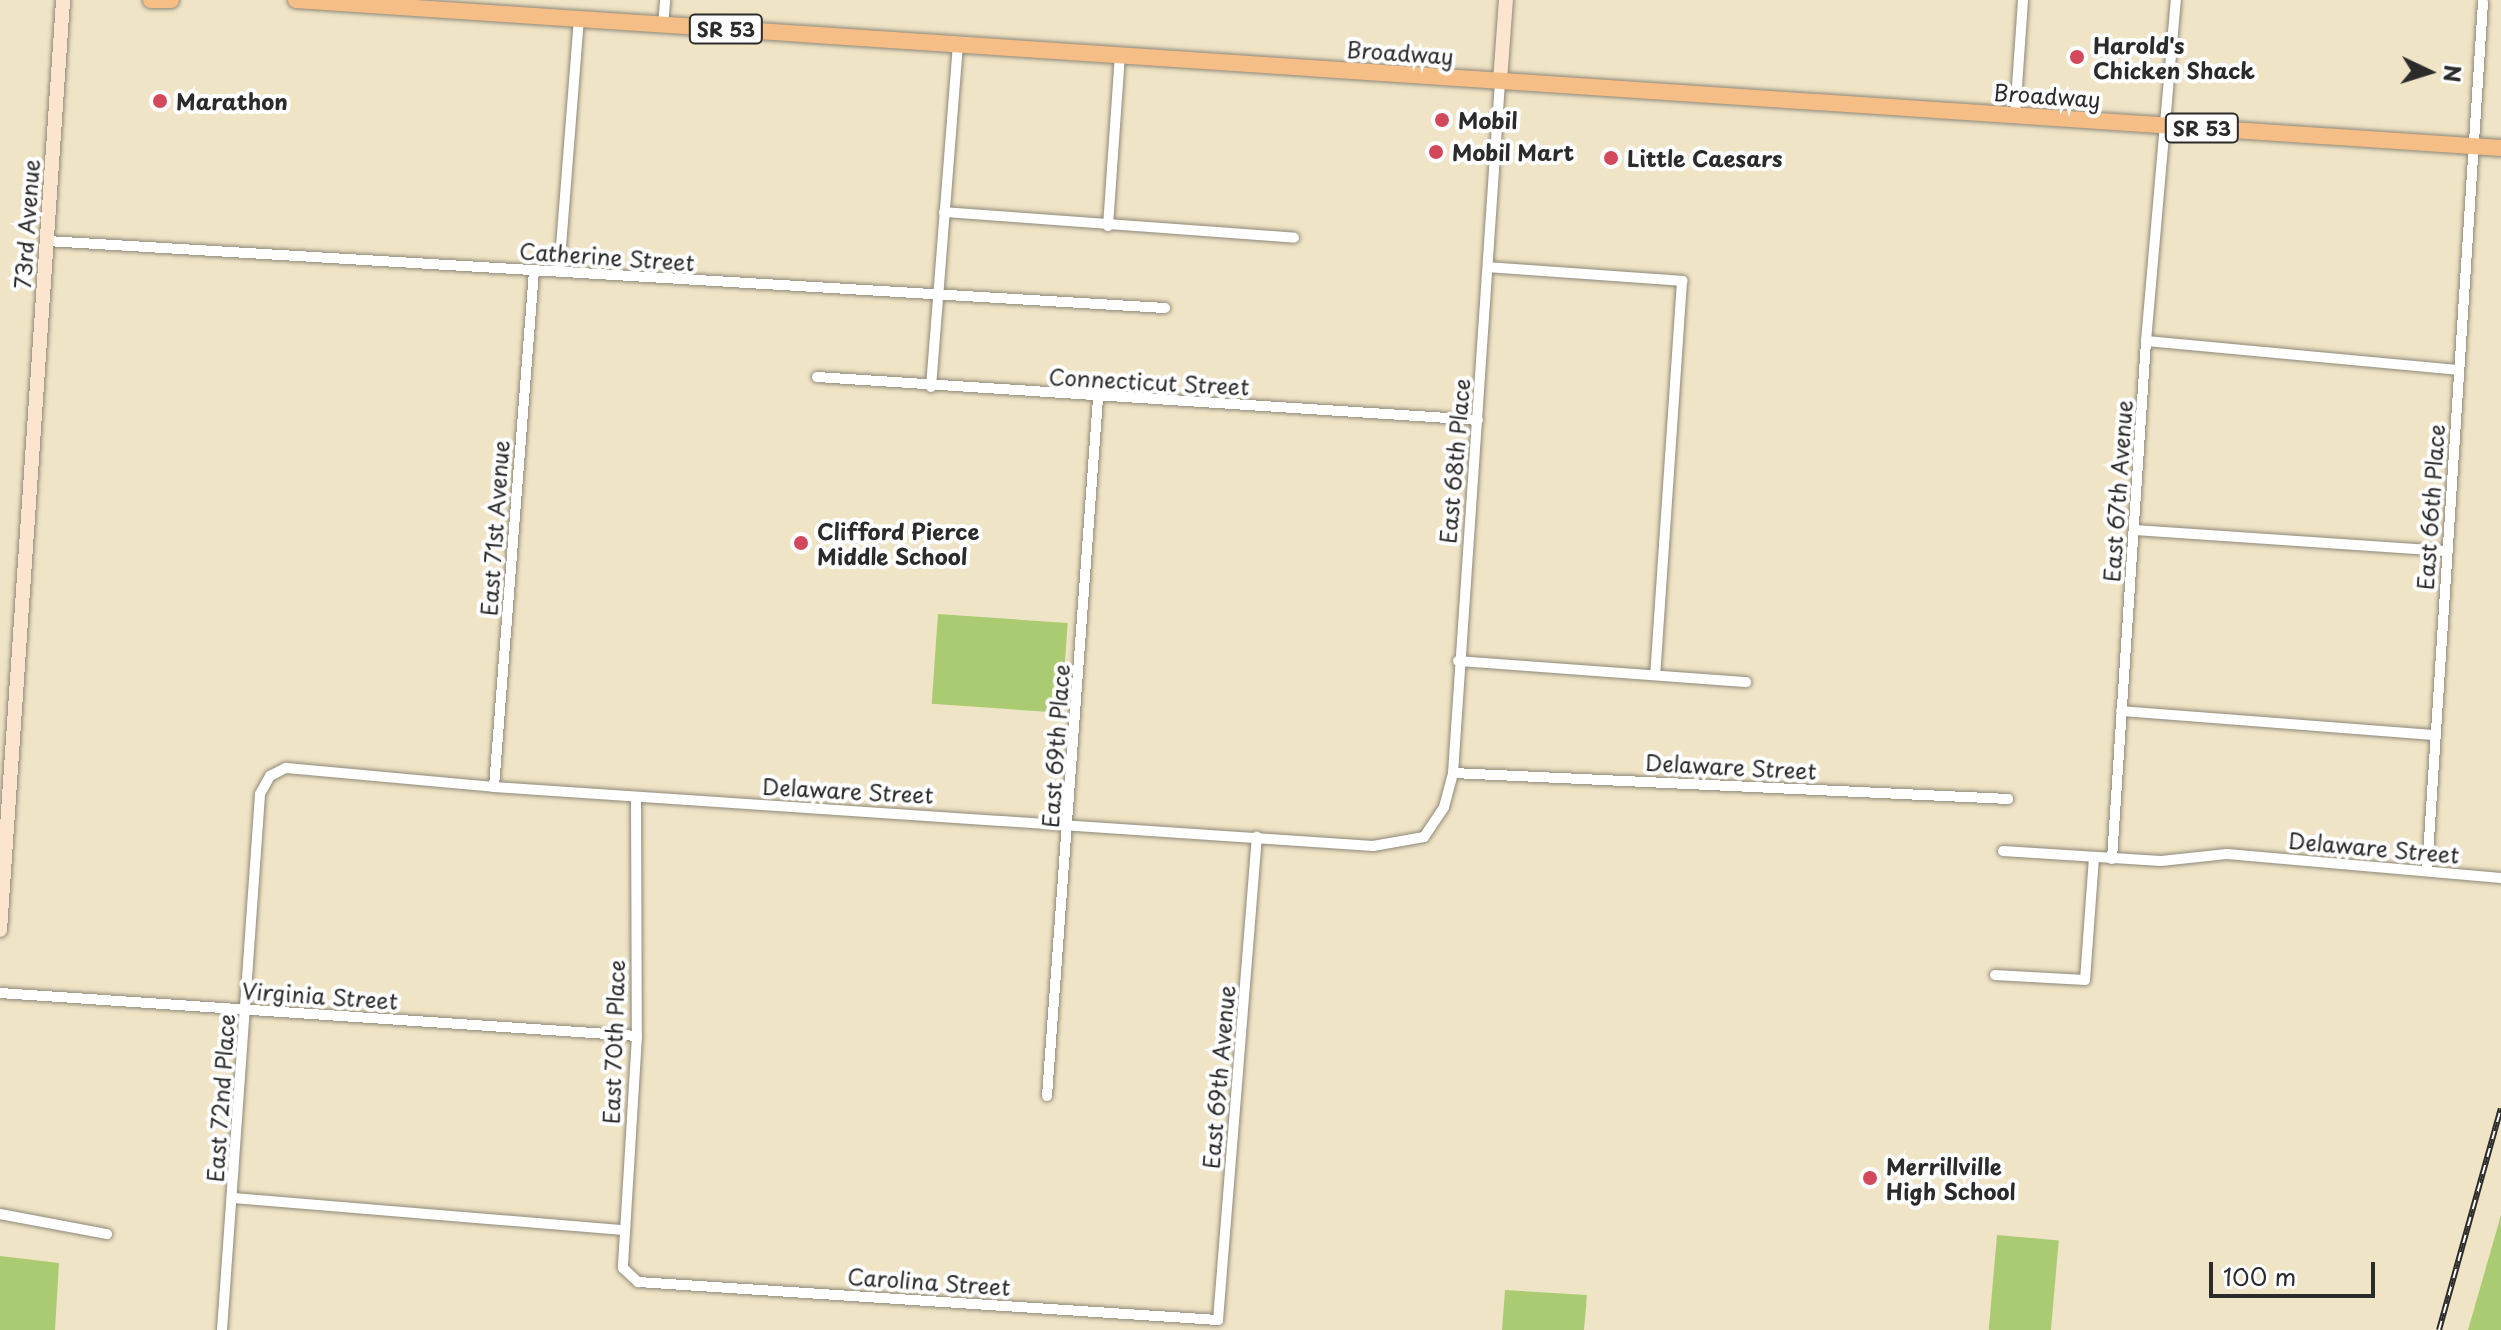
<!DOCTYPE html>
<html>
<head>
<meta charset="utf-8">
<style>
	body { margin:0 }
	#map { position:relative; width:2501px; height:1330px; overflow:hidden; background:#f0e4c6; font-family:"Playpen Sans",sans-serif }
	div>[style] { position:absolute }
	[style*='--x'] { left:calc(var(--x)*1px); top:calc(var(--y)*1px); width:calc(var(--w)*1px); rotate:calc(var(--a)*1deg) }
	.green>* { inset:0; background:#abcb73; transform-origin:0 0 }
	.roads { filter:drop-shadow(0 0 2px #8e8878) drop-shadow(0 0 2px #8e8878) }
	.street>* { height:10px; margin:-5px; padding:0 5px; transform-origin:5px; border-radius:5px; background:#fff }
	.secondary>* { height:14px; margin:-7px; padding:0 7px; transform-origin:7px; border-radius:7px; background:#fbe5cf }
	.primary>* { height:16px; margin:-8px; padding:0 8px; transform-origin:8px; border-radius:8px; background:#f6be87 }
	.rail>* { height:6px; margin-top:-3px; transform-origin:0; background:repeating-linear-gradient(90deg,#fff 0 9px,#2b2b2b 0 18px); box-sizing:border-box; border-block:2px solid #2b2b2b }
	.dots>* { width:22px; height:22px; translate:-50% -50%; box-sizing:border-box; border:4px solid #fff; border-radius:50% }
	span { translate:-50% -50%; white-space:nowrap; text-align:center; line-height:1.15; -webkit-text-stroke:8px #fff; paint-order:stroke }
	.shield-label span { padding:2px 6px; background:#fff; border:2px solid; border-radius:6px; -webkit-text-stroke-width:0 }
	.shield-label { font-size:20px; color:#2b2b2b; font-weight:700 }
	.poi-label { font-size:22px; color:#2b2b2b; font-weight:700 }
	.left { translate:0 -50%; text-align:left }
	.street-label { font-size:22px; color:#2b2b2b }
	.north { position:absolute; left:2389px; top:32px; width:80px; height:80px; -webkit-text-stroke:6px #fff; paint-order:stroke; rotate:94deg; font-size:22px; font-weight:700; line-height:32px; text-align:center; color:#2b2b2b }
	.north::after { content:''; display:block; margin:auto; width:28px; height:36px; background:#2b2b2b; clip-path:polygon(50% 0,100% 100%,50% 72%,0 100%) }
	.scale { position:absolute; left:2209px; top:1262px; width:166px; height:36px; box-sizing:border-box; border:4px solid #2b2b2b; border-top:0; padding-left:10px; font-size:24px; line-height:28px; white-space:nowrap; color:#2b2b2b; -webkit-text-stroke:6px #fff; paint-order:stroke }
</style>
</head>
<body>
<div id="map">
	<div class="green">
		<i style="left:938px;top:614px;width:130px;height:90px;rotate:4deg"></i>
		<i style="clip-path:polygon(2501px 1215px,2501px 1330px,2468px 1330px)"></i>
		<i style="left:1997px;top:1235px;width:62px;height:95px;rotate:5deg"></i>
		<i style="clip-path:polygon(0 1256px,59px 1263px,55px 1330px,0 1330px)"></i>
		<i style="clip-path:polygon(1505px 1290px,1587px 1295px,1584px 1330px,1502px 1330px)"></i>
	</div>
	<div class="roads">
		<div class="street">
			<i style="--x:663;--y:25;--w:25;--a:-85"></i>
			<i style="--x:2015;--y:115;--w:115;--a:-86"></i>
			<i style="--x:944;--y:212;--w:351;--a:4.2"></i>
			<i style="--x:1108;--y:226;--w:171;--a:-86"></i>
			<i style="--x:47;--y:241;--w:1120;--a:3.43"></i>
			<i style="--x:1488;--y:267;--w:195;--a:4.1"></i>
			<i style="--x:1682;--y:281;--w:394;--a:93.9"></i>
			<i style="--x:559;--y:272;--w:254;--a:-85.5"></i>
			<i style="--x:2146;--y:341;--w:313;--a:5.3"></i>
			<i style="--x:817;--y:377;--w:662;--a:3.72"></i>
			<i style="--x:931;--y:387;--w:344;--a:-85.5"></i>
			<i style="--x:2136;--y:530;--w:312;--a:3.9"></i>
			<i style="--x:1458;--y:661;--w:289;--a:4.2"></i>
			<i style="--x:2121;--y:711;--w:315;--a:4.4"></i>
			<i style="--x:1453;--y:773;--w:556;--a:2.68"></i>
			<i style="--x:494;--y:787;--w:518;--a:-85.57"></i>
			<i style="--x:636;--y:798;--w:238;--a:89.8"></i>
			<i style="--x:637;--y:1036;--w:232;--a:93.5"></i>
			<i style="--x:623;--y:1268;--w:21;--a:43"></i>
			<i style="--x:638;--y:1282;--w:581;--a:3.75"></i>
			<i style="--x:1218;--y:1320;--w:485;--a:-85.4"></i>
			<i style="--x:2003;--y:851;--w:158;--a:3.6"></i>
			<i style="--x:2161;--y:861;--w:66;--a:-6.1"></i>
			<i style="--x:2227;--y:854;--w:275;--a:5"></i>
			<i style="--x:2112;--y:859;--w:519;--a:-86.24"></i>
			<i style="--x:2146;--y:341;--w:342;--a:-85"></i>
			<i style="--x:2427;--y:871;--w:871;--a:-86.31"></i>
			<i style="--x:1995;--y:975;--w:90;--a:3.2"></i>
			<i style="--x:2085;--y:980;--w:122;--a:-85.8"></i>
			<i style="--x:0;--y:993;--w:638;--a:3.86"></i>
			<i style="--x:1047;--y:1096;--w:700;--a:-85.82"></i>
			<i style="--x:233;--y:1198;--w:392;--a:4.7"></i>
			<i style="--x:0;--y:1214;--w:109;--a:10.6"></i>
			<i style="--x:222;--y:1330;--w:537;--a:-85.94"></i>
			<i style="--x:260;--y:794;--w:21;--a:-61"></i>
			<i style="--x:270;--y:776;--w:18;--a:-27"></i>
			<i style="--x:286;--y:768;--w:209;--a:5.2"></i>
			<i style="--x:494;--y:787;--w:881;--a:3.84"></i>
			<i style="--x:1373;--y:846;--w:52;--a:-10"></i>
			<i style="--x:1424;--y:837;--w:36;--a:-56"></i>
			<i style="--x:1444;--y:807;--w:35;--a:-75"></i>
			<i style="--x:1453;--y:773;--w:694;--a:-86.11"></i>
		</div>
		<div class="secondary">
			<i style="--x:1500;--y:81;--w:81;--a:-85.8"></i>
			<i style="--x:0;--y:930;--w:932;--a:-86.12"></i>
		</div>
		<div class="primary">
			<i style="--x:151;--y:0;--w:20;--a:0"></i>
			<i style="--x:296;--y:0;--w:2210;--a:3.84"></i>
		</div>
	</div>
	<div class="rail">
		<i style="--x:2439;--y:1330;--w:230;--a:-74.4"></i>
	</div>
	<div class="dots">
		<i style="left:2077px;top:57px;background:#d1495b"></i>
		<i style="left:160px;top:101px;background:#d1495b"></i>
		<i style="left:1442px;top:120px;background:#d1495b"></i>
		<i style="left:1436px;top:152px;background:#d1495b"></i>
		<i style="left:1611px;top:158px;background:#d1495b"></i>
		<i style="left:801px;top:543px;background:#d1495b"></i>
		<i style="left:1870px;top:1178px;background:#d1495b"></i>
	</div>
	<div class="shield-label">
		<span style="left:726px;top:29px">SR 53</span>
		<span style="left:2202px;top:128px">SR 53</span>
	</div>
	<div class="poi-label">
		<span class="left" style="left:2093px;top:57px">Harold's<br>Chicken Shack</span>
		<span class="left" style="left:176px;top:101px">Marathon</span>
		<span class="left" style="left:1458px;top:120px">Mobil</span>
		<span class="left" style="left:1452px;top:152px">Mobil Mart</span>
		<span class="left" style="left:1627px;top:158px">Little Caesars</span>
		<span class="left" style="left:817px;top:543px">Clifford Pierce<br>Middle School</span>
		<span class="left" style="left:1886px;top:1178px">Merrillville<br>High School</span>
	</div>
	<div class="street-label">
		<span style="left:1400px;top:52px;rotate:4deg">Broadway</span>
		<span style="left:2047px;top:95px;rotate:4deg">Broadway</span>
		<span style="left:26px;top:224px;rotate:-86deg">73rd Avenue</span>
		<span style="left:607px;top:256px;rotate:4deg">Catherine Street</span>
		<span style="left:1149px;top:381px;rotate:3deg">Connecticut Street</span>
		<span style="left:1454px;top:461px;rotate:-85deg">East 68th Place</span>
		<span style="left:2117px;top:491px;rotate:-86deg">East 67th Avenue</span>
		<span style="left:2430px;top:507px;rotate:-86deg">East 66th Place</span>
		<span style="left:494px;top:528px;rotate:-86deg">East 71st Avenue</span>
		<span style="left:1055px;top:746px;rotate:-86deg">East 69th Place</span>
		<span style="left:1731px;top:766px;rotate:3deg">Delaware Street</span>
		<span style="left:848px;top:790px;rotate:3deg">Delaware Street</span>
		<span style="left:2374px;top:847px;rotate:5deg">Delaware Street</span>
		<span style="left:320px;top:995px;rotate:4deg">Virginia Street</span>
		<span style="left:613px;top:1042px;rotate:-88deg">East 70th Place</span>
		<span style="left:1218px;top:1077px;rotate:-85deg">East 69th Avenue</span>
		<span style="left:220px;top:1098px;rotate:-86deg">East 72nd Place</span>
		<span style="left:929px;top:1281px;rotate:4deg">Carolina Street</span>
	</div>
	<div class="north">N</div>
	<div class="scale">100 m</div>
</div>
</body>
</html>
